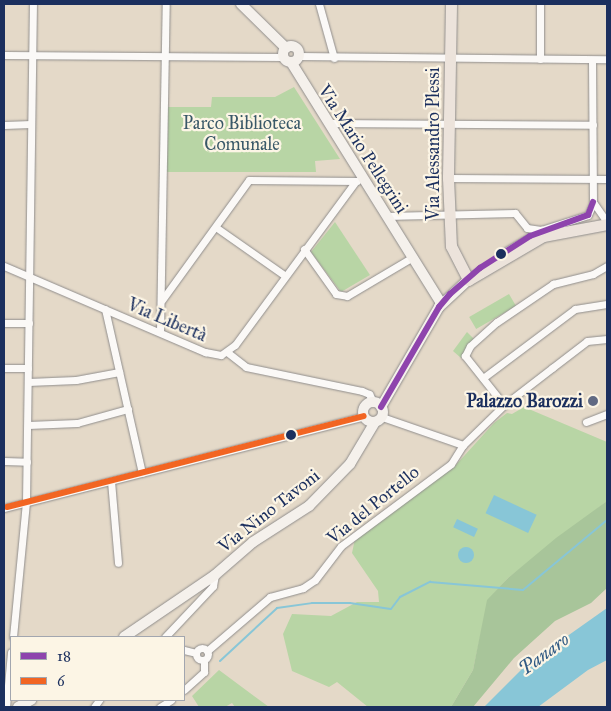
<!DOCTYPE html>
<html>
<head>
<meta charset="utf-8">
<style>
	body { margin:0 }
	#map { position:relative; width:611px; height:711px; overflow:hidden; background:#e4d9c8; font-family:"IM FELL Great Primer",serif }
	div>[style] { position:absolute }
	[style*='--x'] { left:calc(var(--x)*1px); top:calc(var(--y)*1px); width:calc(var(--w)*1px); rotate:calc(var(--a)*1deg) }
	.green>* { inset:0; background:#b8d5a5; transform-origin:0 0 }
	.forest>* { inset:0; background:#a8c59a }
	.water>* { inset:0; background:#88c6d7; transform-origin:0 0 }
	.round { border-radius:50% }
	.stream>* { height:2px; margin:-1px; padding:0 1px; transform-origin:1px; border-radius:1px; background:#88c6d7 }
	.roads { filter:drop-shadow(0 0 1px #908e8d) drop-shadow(0 0 1px #908e8d) }
	.street>* { height:7px; margin:-3.5px; padding:0 3.5px; transform-origin:3.5px; border-radius:3.5px; background:#fbf9f7 }
	.street>.ring { margin:-3.5px; padding:0; box-sizing:content-box; background:none; border:7px solid #fbf9f7; border-radius:50% }
	.secondary>* { height:10px; margin:-5px; padding:0 5px; transform-origin:5px; border-radius:5px; background:#f5f1ec }
	.secondary>.ring { margin:-5px; padding:0; box-sizing:content-box; background:none; border:10px solid #f5f1ec; border-radius:50% }
	.primary>* { height:11px; margin:-5.5px; padding:0 5.5px; transform-origin:5.5px; border-radius:5.5px; background:#ece3db }
	.bus-1>* { height:6px; margin:-3px; padding:0 3px; transform-origin:3px; border-radius:3px; background:#8e44ad }
	.bus-2>* { height:6px; margin:-3px; padding:0 3px; transform-origin:3px; border-radius:3px; background:#f26522 }
	.dots>* { width:14px; height:14px; translate:-50% -50%; box-sizing:border-box; border:2px solid #fcf5e5; border-radius:50% }
	span { translate:-50% -50%; white-space:nowrap; text-align:center; line-height:1.15; -webkit-text-stroke:4.5px #fcf5e5; paint-order:stroke }
	.park-label { font-size:18px; color:#395868 }
	.street-label { font-size:18px; color:#1b2f5e }
	.poi-label { font-size:18px; color:#1b2f5e; font-weight:700 }
	.right { translate:-100% -50%; text-align:right }
	.water-label { font-size:19px; color:#305a84; font-style:italic }
	.frame { position:absolute; inset:0; border:5px solid #1b2f5e; pointer-events:none }
	.legend { position:absolute; left:10px; top:636px; width:175px; height:65px; box-sizing:border-box; background:#fcf5e5; border:1px solid #a2a6af; margin:0; padding:6px 9px; list-style:none; font-size:15px; color:#1b2f5e }
	.legend li { display:flex; align-items:center; gap:10px; height:25px }
	.legend b { width:25px; border:1px solid #a2a6af }
</style>
</head>
<body>
<div id="map">
	<div class="green">
		<i style="clip-path:polygon(294px 87px,340px 159px,315px 161px,316px 172px,167px 172px,168px 107px,211px 107px,212px 97px,275px 97px)"></i>
		<i style="clip-path:polygon(335px 222px,370px 275px,341px 292px,311px 252px)"></i>
		<i style="left:509px;top:294px;width:14px;height:46px;rotate:60deg"></i>
		<i style="clip-path:polygon(467px 332px,474px 339px,461px 358px,453px 351px)"></i>
		<i style="clip-path:polygon(524px 407px,607px 442px,607px 501px,508px 578px,488px 600px,473px 670px,451px 707px,368px 707px,337px 682px,329px 687px,292px 671px,283px 634px,292px 614px,331px 616px,357px 602px,379px 602px,378px 591px,352px 553px,355px 539px,454px 467px,494px 423px,507px 413px,512px 414px)"></i>
		<i style="clip-path:polygon(219px 670px,269px 707px,235px 707px,232px 703px,225px 707px,199px 707px,192px 696px)"></i>
	</div>
	<div class="forest">
		<i style="clip-path:polygon(607px 501px,607px 588px,591px 603px,555px 621px,514px 658px,473px 707px,451px 707px,473px 670px,487px 600px,508px 578px,556px 538px)"></i>
	</div>
	<div class="water">
		<i style="left:494px;top:495px;width:47px;height:20px;rotate:25deg"></i>
		<i style="left:457px;top:519px;width:23px;height:9px;rotate:25deg"></i>
		<i class="round" style="left:458px;top:547px;width:16px;height:16px"></i>
		<i style="clip-path:polygon(607px 608px,607px 660px,588px 670px,538px 707px,484px 707px,525px 666px)"></i>
	</div>
	<div class="stream">
		<i style="--x:220;--y:661;--w:78;--a:-42.9"></i>
		<i style="--x:277;--y:608;--w:35;--a:-8"></i>
		<i style="--x:312;--y:603;--w:38;--a:0"></i>
		<i style="--x:350;--y:603;--w:41;--a:8.3"></i>
		<i style="--x:391;--y:609;--w:15;--a:-53"></i>
		<i style="--x:400;--y:597;--w:34;--a:-27"></i>
		<i style="--x:430;--y:582;--w:93;--a:4.9"></i>
		<i style="--x:523;--y:590;--w:109;--a:-39.8"></i>
	</div>
	<div class="roads">
		<div class="street">
			<i style="--x:319;--y:4;--w:56;--a:74.5"></i>
			<i style="--x:540;--y:4;--w:55;--a:90"></i>
			<i style="--x:4;--y:55;--w:279;--a:0.4"></i>
			<i style="--x:298;--y:56;--w:309;--a:0.6"></i>
			<i style="--x:592;--y:60;--w:142;--a:89.6"></i>
			<i style="--x:593;--y:202;--w:24;--a:55"></i>
			<i style="--x:328;--y:123;--w:265;--a:0.4"></i>
			<i style="--x:4;--y:125;--w:27;--a:-2"></i>
			<i style="--x:448;--y:178;--w:159;--a:0.4"></i>
			<i style="--x:386;--y:216;--w:129;--a:-1.3"></i>
			<i style="--x:515;--y:213;--w:19;--a:51"></i>
			<i style="--x:527;--y:228;--w:14;--a:8"></i>
			<i style="--x:217;--y:228;--w:82;--a:35"></i>
			<i style="--x:304;--y:249;--w:55;--a:54.6"></i>
			<i style="--x:336;--y:294;--w:11;--a:10"></i>
			<i style="--x:347;--y:296;--w:77;--a:-30.6"></i>
			<i style="--x:501;--y:254;--w:47;--a:-31"></i>
			<i style="--x:541;--y:230;--w:49;--a:-17.7"></i>
			<i style="--x:588;--y:215;--w:13;--a:-67"></i>
			<i style="--x:4;--y:266;--w:219;--a:23.2"></i>
			<i style="--x:205;--y:352;--w:16;--a:11"></i>
			<i style="--x:221;--y:355;--w:17;--a:-36"></i>
			<i style="--x:235;--y:345;--w:202;--a:-53.6"></i>
			<i style="--x:162;--y:300;--w:148;--a:-54.1"></i>
			<i style="--x:249;--y:180;--w:108;--a:0.5"></i>
			<i style="--x:105;--y:309;--w:168;--a:77.3"></i>
			<i style="--x:4;--y:323;--w:25;--a:0"></i>
			<i style="--x:160;--y:332;--w:328;--a:-89"></i>
			<i style="--x:227;--y:352;--w:24;--a:38"></i>
			<i style="--x:246;--y:367;--w:118;--a:11.7"></i>
			<i style="--x:362;--y:391;--w:8;--a:23"></i>
			<i style="--x:369;--y:394;--w:10;--a:61"></i>
			<i style="--x:4;--y:368;--w:24;--a:0"></i>
			<i style="--x:483;--y:378;--w:115;--a:-36.9"></i>
			<i style="--x:575;--y:309;--w:32;--a:-9"></i>
			<i style="--x:28;--y:382;--w:48;--a:-2.4"></i>
			<i style="--x:76;--y:380;--w:44;--a:-10.5"></i>
			<i style="--x:504;--y:405;--w:63;--a:-128.5"></i>
			<i style="--x:465;--y:356;--w:11;--a:-63"></i>
			<i style="--x:470;--y:346;--w:36;--a:-42"></i>
			<i style="--x:497;--y:322;--w:68;--a:-34.2"></i>
			<i style="--x:553;--y:284;--w:41;--a:-14"></i>
			<i style="--x:593;--y:274;--w:16;--a:-30"></i>
			<i style="--x:382;--y:417;--w:86;--a:19.1"></i>
			<i style="--x:586;--y:422;--w:22;--a:-21"></i>
			<i style="--x:28;--y:425;--w:49;--a:-2.3"></i>
			<i style="--x:77;--y:423;--w:53;--a:-15.4"></i>
			<i style="--x:4;--y:461;--w:23;--a:2"></i>
			<i style="--x:111;--y:481;--w:82;--a:85.1"></i>
			<i style="--x:4;--y:508;--w:372;--a:-14.3"></i>
			<i style="--x:13;--y:637;--w:136;--a:-84.5"></i>
			<i style="--x:26;--y:502;--w:498;--a:-89.2"></i>
			<i style="--x:165;--y:637;--w:70;--a:-46.7"></i>
			<i style="--x:213;--y:586;--w:11;--a:-80"></i>
			<i class="ring" style="left:196px;top:648px;width:5px;height:5px"></i>
			<i style="--x:184;--y:650;--w:12;--a:14"></i>
			<i style="--x:207;--y:651;--w:83;--a:-40.6"></i>
			<i style="--x:270;--y:597;--w:34;--a:-15"></i>
			<i style="--x:303;--y:588;--w:14;--a:-34"></i>
			<i style="--x:315;--y:580;--w:43;--a:-52.6"></i>
			<i style="--x:341;--y:546;--w:137;--a:-36.7"></i>
			<i style="--x:451;--y:464;--w:22;--a:-58"></i>
			<i style="--x:463;--y:445;--w:57;--a:-44.3"></i>
			<i style="--x:504;--y:405;--w:61;--a:-37.6"></i>
			<i style="--x:552;--y:368;--w:44;--a:-37.6"></i>
			<i style="--x:587;--y:341;--w:20;--a:-6"></i>
			<i style="--x:184;--y:690;--w:27;--a:-42"></i>
			<i style="--x:204;--y:672;--w:12;--a:-90"></i>
			<i style="--x:6;--y:707;--w:55;--a:-84.8"></i>
			<i style="--x:94;--y:707;--w:9;--a:-54"></i>
			<i style="--x:160;--y:707;--w:13;--a:-32"></i>
		</div>
		<div class="secondary">
			<i style="--x:241;--y:4;--w:63;--a:44.4"></i>
			<i class="ring" style="left:283px;top:46px;width:6px;height:6px"></i>
			<i style="--x:291;--y:62;--w:284;--a:58.1"></i>
			<i class="ring" style="left:363px;top:402px;width:10px;height:10px"></i>
			<i style="--x:381;--y:407;--w:116;--a:-59.9"></i>
			<i style="--x:439;--y:307;--w:40;--a:-43"></i>
			<i style="--x:124;--y:637;--w:110;--a:-34.3"></i>
			<i style="--x:215;--y:575;--w:50;--a:-41"></i>
			<i style="--x:253;--y:542;--w:67;--a:-32.7"></i>
			<i style="--x:309;--y:506;--w:59;--a:-45.7"></i>
			<i style="--x:350;--y:464;--w:49;--a:-59.2"></i>
			<i style="--x:18;--y:707;--w:15;--a:-28"></i>
		</div>
		<div class="primary">
			<i style="--x:451;--y:4;--w:174;--a:91"></i>
			<i style="--x:448;--y:178;--w:68;--a:87.5"></i>
			<i style="--x:451;--y:246;--w:38;--a:63"></i>
			<i style="--x:468;--y:280;--w:87;--a:-30.4"></i>
			<i style="--x:543;--y:236;--w:65;--a:-10.6"></i>
		</div>
	</div>
	<div class="bus-1">
		<i style="--x:381;--y:407;--w:116;--a:-59.9"></i>
		<i style="--x:439;--y:307;--w:17;--a:-50"></i>
		<i style="--x:450;--y:294;--w:40;--a:-41"></i>
		<i style="--x:480;--y:268;--w:59;--a:-32.6"></i>
		<i style="--x:530;--y:236;--w:62;--a:-19.9"></i>
		<i style="--x:588;--y:215;--w:14;--a:-69"></i>
	</div>
	<div class="bus-2">
		<i style="--x:7;--y:507;--w:368;--a:-14.3"></i>
	</div>
	<div class="dots">
		<i style="left:501px;top:254px;background:#1b2f5e"></i>
		<i style="left:593px;top:401px;background:#616a83"></i>
		<i style="left:291px;top:435px;background:#1b2f5e"></i>
	</div>
	<div class="park-label">
		<span style="left:242px;top:134px">Parco Biblioteca<br>Comunale</span>
	</div>
	<div class="street-label">
		<span style="left:433px;top:144px;rotate:-90deg">Via Alessandro Plessi</span>
		<span style="left:363px;top:149px;rotate:57deg">Via Mario Pellegrini</span>
		<span style="left:167px;top:320px;rotate:23deg">Via Libertà</span>
		<span style="left:373px;top:505px;rotate:-39deg">Via del Portello</span>
		<span style="left:269px;top:511px;rotate:-38deg">Via Nino Tavoni</span>
	</div>
	<div class="poi-label">
		<span class="right" style="left:583px;top:401px">Palazzo Barozzi</span>
	</div>
	<div class="water-label">
		<span style="left:544px;top:654px;rotate:-36deg">Panaro</span>
	</div>
	<div class="frame"></div>
	<ul class="legend">
	<li><b style="height:6px;background:#8e44ad"></b>18</li>
	<li><b style="height:6px;background:#f26522"></b>6</li>
	</ul>
</div>
</body>
</html>
